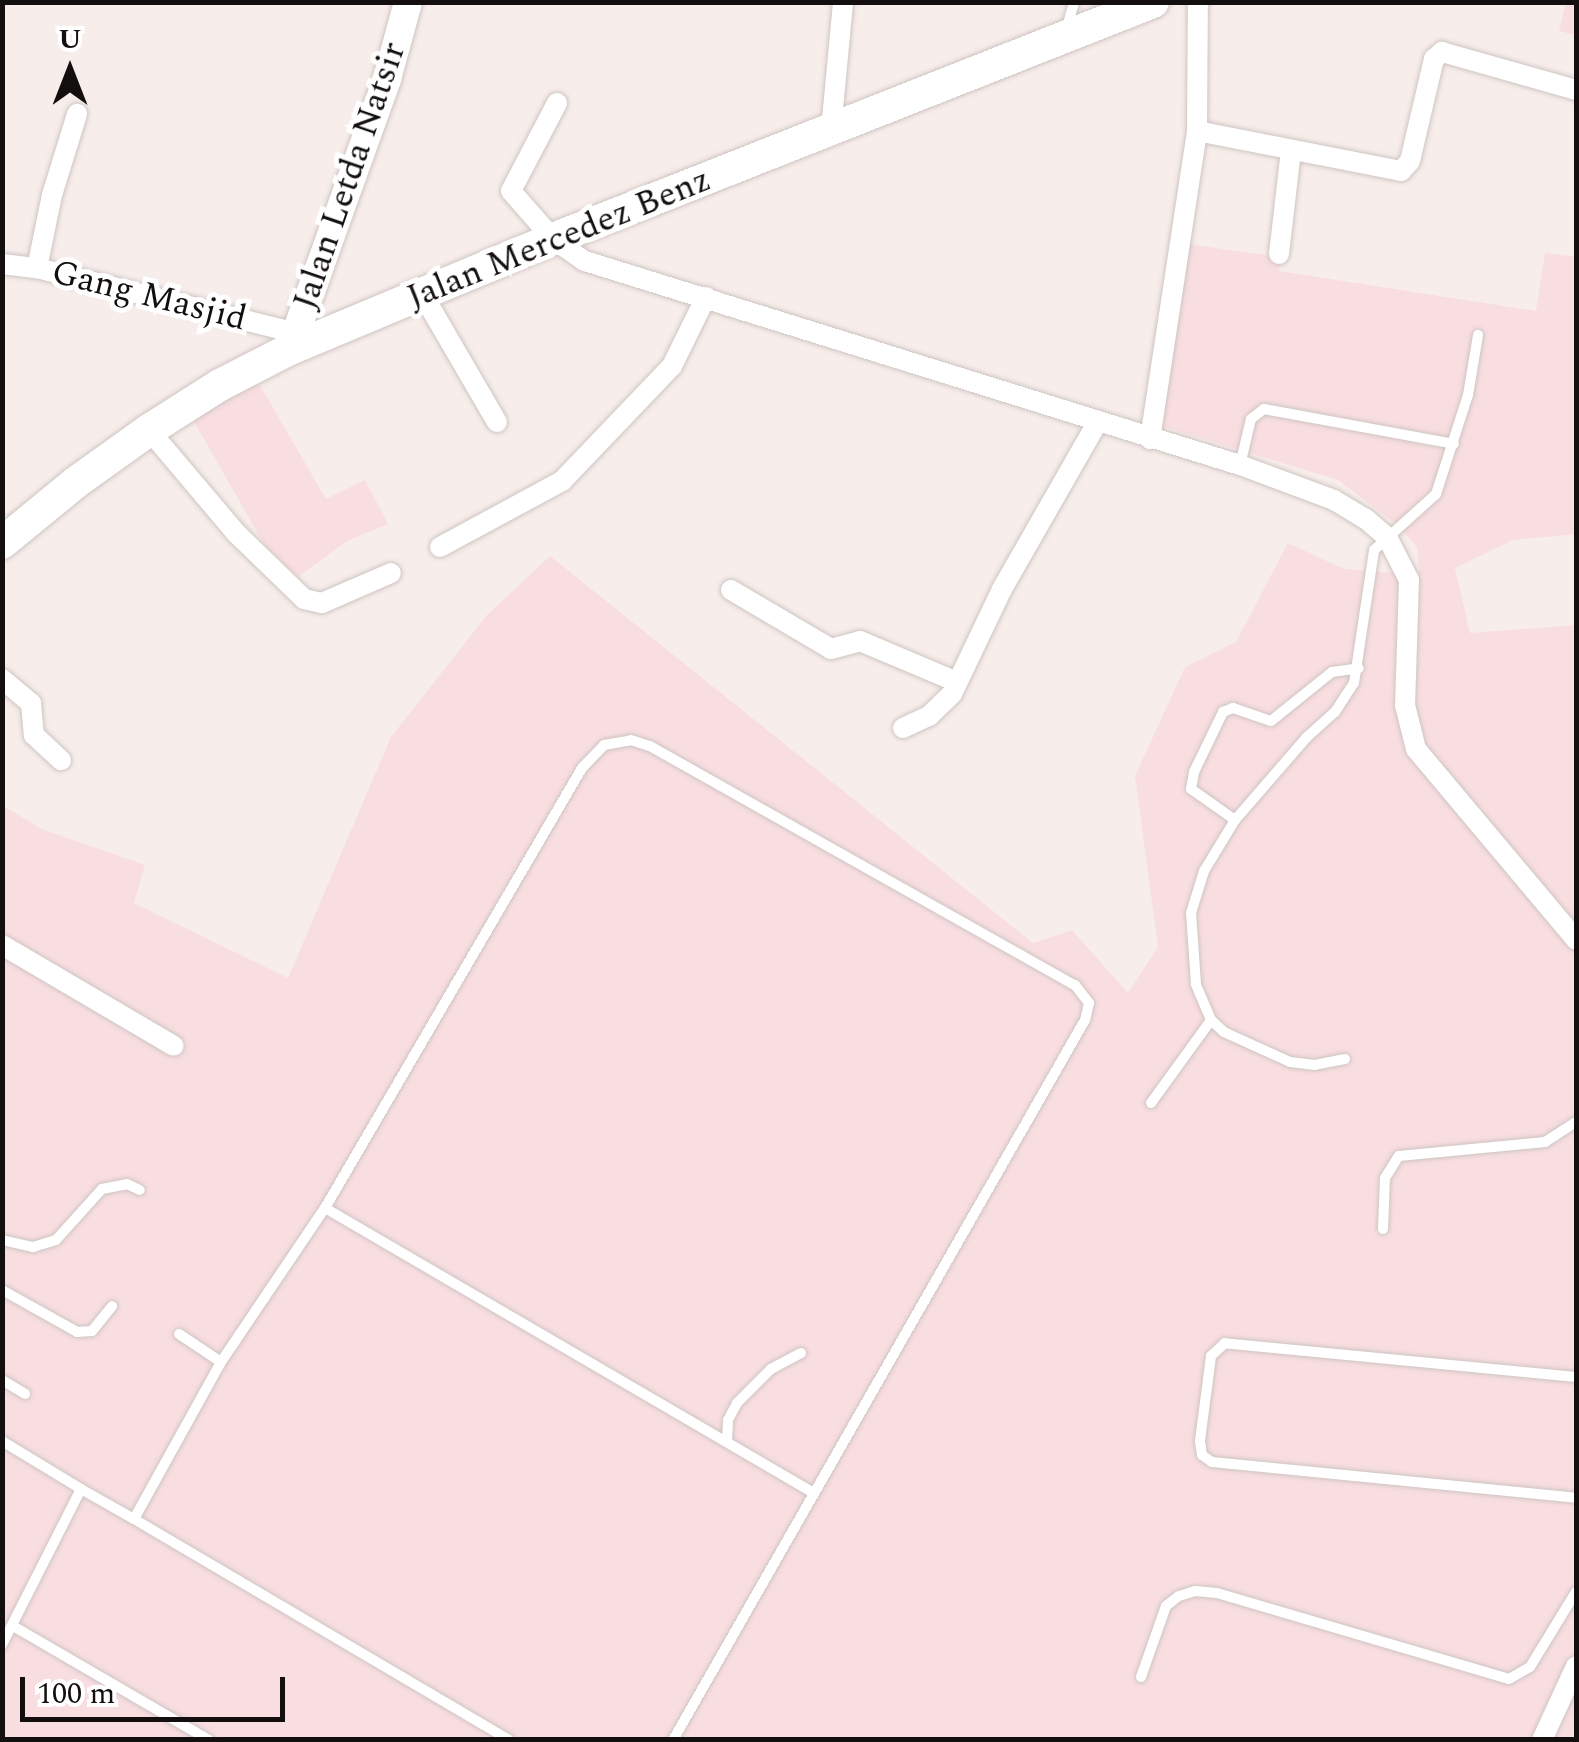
<!DOCTYPE html>
<html>
<head>
<meta charset="utf-8">
<style>
	body { margin:0 }
	#map { position:relative; width:1579px; height:1742px; overflow:hidden; background:#f7edea; font-family:Spectral,serif }
	div>[style] { position:absolute }
	[style*='--x'] { left:calc(var(--x)*1px); top:calc(var(--y)*1px); width:calc(var(--w)*1px); rotate:calc(var(--a)*1deg) }
	.industrial>* { inset:0; background:#f9dee1 }
	.roads { filter:drop-shadow(0 0 2px #cec5c2) drop-shadow(0 0 2px #cec5c2) }
	.lane>* { height:10px; margin:-5px; padding:0 5px; transform-origin:5px; border-radius:5px; background:#fff }
	.street>* { height:20px; margin:-10px; padding:0 10px; transform-origin:10px; border-radius:10px; background:#fff }
	.secondary>* { height:28px; margin:-14px; padding:0 14px; transform-origin:14px; border-radius:14px; background:#fff }
	.primary>* { height:32px; margin:-16px; padding:0 16px; transform-origin:16px; border-radius:16px; background:#fff }
	span { translate:-50% -50%; white-space:nowrap; text-align:center; line-height:1.15; -webkit-text-stroke:10px #fff; paint-order:stroke }
	.street-label { font-size:35px; color:#120f0e }
	.frame { position:absolute; inset:0; border:5px solid #120f0e; pointer-events:none }
	.north { position:absolute; left:20px; top:20px; width:100px; height:100px; -webkit-text-stroke:8px #fff; paint-order:stroke; rotate:0deg; font-size:28px; font-weight:700; line-height:40px; text-align:center; color:#120f0e }
	.north::after { content:''; display:block; margin:auto; width:35px; height:45px; background:#120f0e; clip-path:polygon(50% 0,100% 100%,50% 72%,0 100%) }
	.scale { position:absolute; left:20px; top:1677px; width:265px; height:45px; box-sizing:border-box; border:5px solid #120f0e; border-top:0; padding-left:12px; font-size:30px; line-height:35px; white-space:nowrap; color:#120f0e; -webkit-text-stroke:8px #fff; paint-order:stroke }
</style>
</head>
<body>
<div id="map">
	<div class="industrial">
		<i style="clip-path:polygon(1566px 2px,1576px 3px,1576px 35px,1559px 31px)"></i>
		<i style="clip-path:polygon(1187px 244px,1282px 257px,1279px 271px,1536px 311px,1545px 253px,1576px 257px,1576px 534px,1513px 540px,1455px 568px,1470px 633px,1576px 625px,1576px 1739px,3px 1739px,2px 805px,42px 829px,145px 865px,134px 903px,288px 978px,391px 737px,487px 615px,550px 556px,1033px 943px,1072px 930px,1128px 993px,1158px 947px,1135px 776px,1185px 667px,1236px 642px,1288px 543px,1344px 569px,1419px 575px,1417px 547px,1396px 524px,1338px 480px,1155px 424px)"></i>
		<i style="clip-path:polygon(258px 382px,326px 499px,365px 480px,388px 524px,347px 541px,298px 577px,265px 546px,192px 418px)"></i>
	</div>
	<div class="roads">
		<div class="lane">
			<i style="--x:1067;--y:27;--w:26;--a:-74"></i>
			<i style="--x:1240;--y:465;--w:47;--a:-76.6"></i>
			<i style="--x:1251;--y:419;--w:16;--a:-38"></i>
			<i style="--x:1264;--y:409;--w:193;--a:10.4"></i>
			<i style="--x:1235;--y:820;--w:54;--a:-144.8"></i>
			<i style="--x:1191;--y:789;--w:17;--a:-80"></i>
			<i style="--x:1194;--y:772;--w:67;--a:-64.2"></i>
			<i style="--x:1223;--y:712;--w:11;--a:-22"></i>
			<i style="--x:1233;--y:708;--w:40;--a:18.9"></i>
			<i style="--x:1271;--y:721;--w:78;--a:-38.8"></i>
			<i style="--x:1332;--y:672;--w:27;--a:-8"></i>
			<i style="--x:1345;--y:1059;--w:31;--a:169"></i>
			<i style="--x:1315;--y:1065;--w:25;--a:-173"></i>
			<i style="--x:1290;--y:1062;--w:72;--a:-155.6"></i>
			<i style="--x:1224;--y:1032;--w:18;--a:-137"></i>
			<i style="--x:1211;--y:1020;--w:39;--a:-113"></i>
			<i style="--x:1196;--y:984;--w:71;--a:-94"></i>
			<i style="--x:1191;--y:913;--w:44;--a:-72.8"></i>
			<i style="--x:1204;--y:871;--w:60;--a:-58.7"></i>
			<i style="--x:1235;--y:820;--w:110;--a:-49.1"></i>
			<i style="--x:1307;--y:737;--w:38;--a:-42"></i>
			<i style="--x:1335;--y:712;--w:35;--a:-57"></i>
			<i style="--x:1354;--y:683;--w:134;--a:-81.4"></i>
			<i style="--x:1374;--y:550;--w:84;--a:-42.1"></i>
			<i style="--x:1436;--y:494;--w:104;--a:-72.1"></i>
			<i style="--x:1468;--y:395;--w:61;--a:-80.5"></i>
			<i style="--x:1151;--y:1103;--w:102;--a:-54.1"></i>
			<i style="--x:325;--y:1208;--w:564;--a:30.25"></i>
			<i style="--x:1383;--y:1229;--w:51;--a:-87.8"></i>
			<i style="--x:1385;--y:1178;--w:26;--a:-58"></i>
			<i style="--x:1399;--y:1156;--w:147;--a:-5.5"></i>
			<i style="--x:1545;--y:1142;--w:37;--a:-33"></i>
			<i style="--x:2;--y:1240;--w:32;--a:13"></i>
			<i style="--x:33;--y:1247;--w:24;--a:-17"></i>
			<i style="--x:56;--y:1240;--w:69;--a:-48"></i>
			<i style="--x:102;--y:1189;--w:25;--a:-11"></i>
			<i style="--x:127;--y:1184;--w:14;--a:25"></i>
			<i style="--x:2;--y:1290;--w:86;--a:29.2"></i>
			<i style="--x:77;--y:1332;--w:15;--a:-4"></i>
			<i style="--x:92;--y:1331;--w:32;--a:-51"></i>
			<i style="--x:179;--y:1334;--w:50;--a:33.7"></i>
			<i style="--x:1576;--y:1377;--w:353;--a:-174.5"></i>
			<i style="--x:1225;--y:1343;--w:19;--a:137"></i>
			<i style="--x:1211;--y:1356;--w:86;--a:97.4"></i>
			<i style="--x:1200;--y:1441;--w:14;--a:82"></i>
			<i style="--x:1202;--y:1455;--w:12;--a:35"></i>
			<i style="--x:1212;--y:1462;--w:366;--a:5.6"></i>
			<i style="--x:2;--y:1380;--w:27;--a:31"></i>
			<i style="--x:2;--y:1441;--w:92;--a:31.3"></i>
			<i style="--x:81;--y:1489;--w:175;--a:116.9"></i>
			<i style="--x:727;--y:1441;--w:21;--a:-87"></i>
			<i style="--x:728;--y:1420;--w:19;--a:-62"></i>
			<i style="--x:737;--y:1403;--w:48;--a:-45"></i>
			<i style="--x:771;--y:1369;--w:34;--a:-28"></i>
			<i style="--x:81;--y:1489;--w:61;--a:29.5"></i>
			<i style="--x:134;--y:1519;--w:179;--a:-61"></i>
			<i style="--x:221;--y:1362;--w:186;--a:-56"></i>
			<i style="--x:325;--y:1208;--w:510;--a:-59.71"></i>
			<i style="--x:582;--y:768;--w:32;--a:-46"></i>
			<i style="--x:604;--y:745;--w:27;--a:-10"></i>
			<i style="--x:631;--y:740;--w:20;--a:18"></i>
			<i style="--x:650;--y:746;--w:488;--a:29.4"></i>
			<i style="--x:1075;--y:985;--w:23;--a:52"></i>
			<i style="--x:1089;--y:1003;--w:17;--a:103"></i>
			<i style="--x:1085;--y:1020;--w:830;--a:119.78"></i>
			<i style="--x:134;--y:1519;--w:435;--a:30.5"></i>
			<i style="--x:13;--y:1626;--w:227;--a:30.2"></i>
			<i style="--x:1141;--y:1677;--w:75;--a:-70.6"></i>
			<i style="--x:1166;--y:1606;--w:16;--a:-38"></i>
			<i style="--x:1179;--y:1596;--w:17;--a:-17"></i>
			<i style="--x:1195;--y:1591;--w:22;--a:5"></i>
			<i style="--x:1217;--y:1593;--w:304;--a:16.4"></i>
			<i style="--x:1509;--y:1679;--w:24;--a:-30"></i>
			<i style="--x:1530;--y:1667;--w:88;--a:-58.5"></i>
		</div>
		<div class="street">
			<i style="--x:557;--y:103;--w:99;--a:117.6"></i>
			<i style="--x:511;--y:191;--w:64;--a:48.8"></i>
			<i style="--x:553;--y:239;--w:39;--a:35"></i>
			<i style="--x:585;--y:261;--w:686;--a:17.3"></i>
			<i style="--x:1240;--y:465;--w:100;--a:20.4"></i>
			<i style="--x:1334;--y:500;--w:37;--a:31"></i>
			<i style="--x:1366;--y:519;--w:28;--a:41"></i>
			<i style="--x:1387;--y:537;--w:48;--a:62.9"></i>
			<i style="--x:1409;--y:580;--w:125;--a:91.8"></i>
			<i style="--x:1405;--y:705;--w:45;--a:76"></i>
			<i style="--x:1416;--y:749;--w:249;--a:50"></i>
			<i style="--x:831;--y:130;--w:129;--a:-84.6"></i>
			<i style="--x:1197;--y:131;--w:208;--a:11.1"></i>
			<i style="--x:1401;--y:171;--w:13;--a:-48"></i>
			<i style="--x:1410;--y:161;--w:105;--a:-76.8"></i>
			<i style="--x:1434;--y:59;--w:11;--a:-41"></i>
			<i style="--x:1442;--y:52;--w:139;--a:15.8"></i>
			<i style="--x:1279;--y:254;--w:105;--a:-83.4"></i>
			<i style="--x:2;--y:264;--w:35;--a:7"></i>
			<i style="--x:37;--y:268;--w:266;--a:14.1"></i>
			<i style="--x:37;--y:268;--w:75;--a:-78.4"></i>
			<i style="--x:52;--y:195;--w:85;--a:-72.8"></i>
			<i style="--x:423;--y:295;--w:147;--a:59.8"></i>
			<i style="--x:149;--y:430;--w:135;--a:49.8"></i>
			<i style="--x:236;--y:533;--w:95;--a:44.1"></i>
			<i style="--x:304;--y:599;--w:18;--a:13"></i>
			<i style="--x:322;--y:603;--w:75;--a:-23.5"></i>
			<i style="--x:1150;--y:439;--w:312;--a:-81.3"></i>
			<i style="--x:1197;--y:131;--w:129;--a:-89.6"></i>
			<i style="--x:440;--y:547;--w:139;--a:-28.4"></i>
			<i style="--x:562;--y:481;--w:159;--a:-46.3"></i>
			<i style="--x:672;--y:366;--w:77;--a:-63.8"></i>
			<i style="--x:731;--y:590;--w:116;--a:30.5"></i>
			<i style="--x:831;--y:649;--w:30;--a:-15"></i>
			<i style="--x:860;--y:641;--w:105;--a:22.9"></i>
			<i style="--x:2;--y:679;--w:38;--a:40"></i>
			<i style="--x:31;--y:703;--w:32;--a:85"></i>
			<i style="--x:34;--y:735;--w:37;--a:43"></i>
			<i style="--x:903;--y:728;--w:29;--a:-25"></i>
			<i style="--x:929;--y:716;--w:32;--a:-44"></i>
			<i style="--x:952;--y:694;--w:116;--a:-64.5"></i>
			<i style="--x:1002;--y:589;--w:191;--a:-60.2"></i>
			<i style="--x:2;--y:945;--w:199;--a:30.4"></i>
			<i style="--x:1542;--y:1740;--w:81;--a:-65.3"></i>
		</div>
		<div class="secondary">
			<i style="--x:290;--y:349;--w:287;--a:-70.2"></i>
			<i style="--x:387;--y:79;--w:80;--a:-74.7"></i>
		</div>
		<div class="primary">
			<i style="--x:2;--y:543;--w:94;--a:-39.4"></i>
			<i style="--x:75;--y:483;--w:91;--a:-35.6"></i>
			<i style="--x:149;--y:430;--w:84;--a:-32.4"></i>
			<i style="--x:220;--y:385;--w:79;--a:-27.2"></i>
			<i style="--x:290;--y:349;--w:285;--a:-22.7"></i>
			<i style="--x:553;--y:239;--w:645;--a:-21.55"></i>
		</div>
	</div>
	<div class="street-label">
		<span style="left:350px;top:176px;rotate:-71deg">Jalan Letda Natsir</span>
		<span style="left:559px;top:239px;rotate:-22deg">Jalan Mercedez Benz</span>
		<span style="left:149px;top:296px;rotate:14deg">Gang Masjid</span>
	</div>
	<div class="frame"></div>
	<div class="north">U</div>
	<div class="scale">100 m</div>
</div>
</body>
</html>
